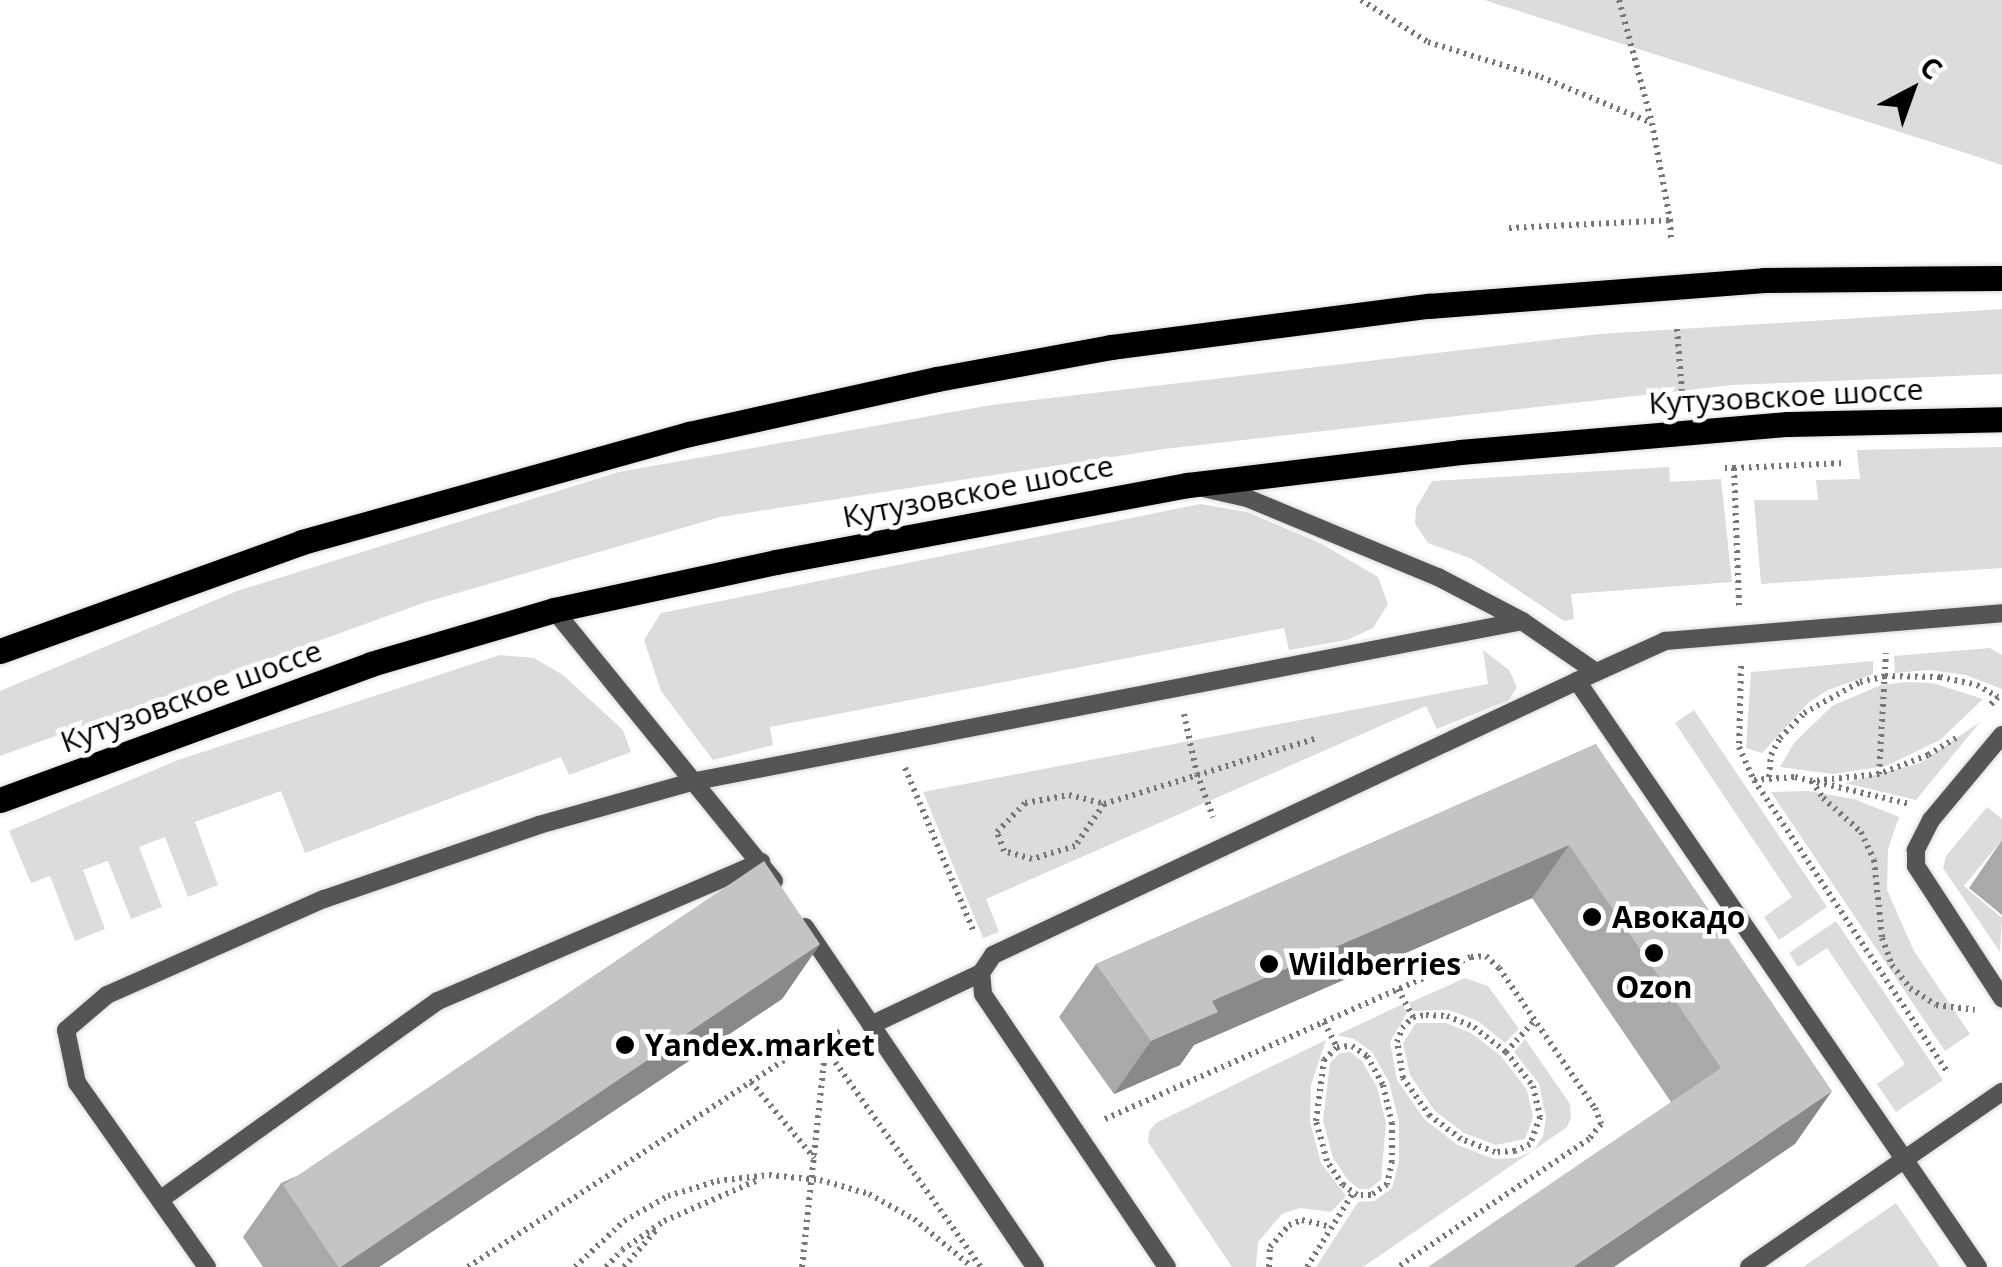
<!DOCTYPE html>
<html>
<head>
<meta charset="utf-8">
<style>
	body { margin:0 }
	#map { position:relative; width:2002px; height:1267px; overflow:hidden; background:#fff; font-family:"Open Sans",sans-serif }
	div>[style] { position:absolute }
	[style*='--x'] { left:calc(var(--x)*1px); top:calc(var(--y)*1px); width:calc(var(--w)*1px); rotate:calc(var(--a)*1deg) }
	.green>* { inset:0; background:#dcdcdc }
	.path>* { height:6px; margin-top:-3px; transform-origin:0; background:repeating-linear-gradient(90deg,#777 0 2.5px,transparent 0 7.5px) }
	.roads { filter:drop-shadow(0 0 2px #dbdbdb) drop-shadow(0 0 2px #dbdbdb) }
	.lane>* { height:18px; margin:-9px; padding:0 9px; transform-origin:9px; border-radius:9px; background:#555 }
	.primary>* { height:25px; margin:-12.5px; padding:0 12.5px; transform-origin:12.5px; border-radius:12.5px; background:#000 }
	.wall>* { inset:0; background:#a9a9a9 }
	.shaded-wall>* { inset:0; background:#898989 }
	.building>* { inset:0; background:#c4c4c4; transform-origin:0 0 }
	.dots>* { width:28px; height:28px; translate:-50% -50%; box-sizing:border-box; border:5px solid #fff; border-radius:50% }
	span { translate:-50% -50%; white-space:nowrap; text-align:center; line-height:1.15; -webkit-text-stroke:9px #fff; paint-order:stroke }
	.street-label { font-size:30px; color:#000 }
	.poi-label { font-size:30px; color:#000; font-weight:700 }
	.left { translate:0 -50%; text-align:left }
	.north { position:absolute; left:1862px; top:40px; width:100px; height:100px; -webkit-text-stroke:8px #fff; paint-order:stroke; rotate:41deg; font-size:28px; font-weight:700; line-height:40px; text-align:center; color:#000 }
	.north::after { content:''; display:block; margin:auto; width:35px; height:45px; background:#000; clip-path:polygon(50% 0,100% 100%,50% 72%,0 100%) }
</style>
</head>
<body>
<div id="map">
	<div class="green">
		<i style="clip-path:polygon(1484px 0,2002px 0,2002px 165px,1969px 154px)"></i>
		<i style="clip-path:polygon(2002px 309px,2002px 374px,1733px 385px,1164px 449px,720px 517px,426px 602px,0 756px,0 691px,237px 591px,619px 472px,991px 405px,1599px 334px)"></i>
		<i style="clip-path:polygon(2002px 447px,2002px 568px,1761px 584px,1754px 500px,1818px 500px,1816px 480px,1860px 479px,1857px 450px)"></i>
		<i style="clip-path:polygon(1669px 467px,1670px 482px,1721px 479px,1732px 582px,1571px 594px,1574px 619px,1564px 621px,1472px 559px,1428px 543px,1415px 524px,1416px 508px,1432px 481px)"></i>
		<i style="clip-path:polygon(1200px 504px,1247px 512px,1322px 544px,1378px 577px,1388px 604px,1373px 628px,1347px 640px,1289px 650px,1284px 628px,770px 727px,773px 745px,713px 760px,661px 691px,644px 640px,661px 613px)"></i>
		<i style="clip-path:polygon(1990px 648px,2002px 655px,2002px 689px,1966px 675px,1929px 670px,1895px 673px,1894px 656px)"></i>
		<i style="clip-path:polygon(1483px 650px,1509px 670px,1517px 687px,1509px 700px,1437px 729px,1426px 706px,986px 899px,999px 932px,983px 938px,923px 792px,1488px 684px)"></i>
		<i style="clip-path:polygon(500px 655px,534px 658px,563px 675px,623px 730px,631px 752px,569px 775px,561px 757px,305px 853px,281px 791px,195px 822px,218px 885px,188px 897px,165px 837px,139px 847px,162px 907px,131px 919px,108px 861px,83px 870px,105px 929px,75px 941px,50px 876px,31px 883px,9px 831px,178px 760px)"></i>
		<i style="clip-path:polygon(1873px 661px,1873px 674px,1828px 690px,1808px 703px,1762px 753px,1746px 748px,1751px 672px)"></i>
		<i style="clip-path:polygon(1907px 682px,1933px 683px,1983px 699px,1940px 740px,1886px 766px,1833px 774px,1780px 767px,1794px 743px,1832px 706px,1881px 685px)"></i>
		<i style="clip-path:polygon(1694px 710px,1827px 907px,1779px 940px,1764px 917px,1792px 897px,1675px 723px)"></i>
		<i style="clip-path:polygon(1980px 722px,1916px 800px,1845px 783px,1920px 763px)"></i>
		<i style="clip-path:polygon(1808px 791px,1854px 799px,1899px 817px,1888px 849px,1887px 890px,1914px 951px,1970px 1034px,1945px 1051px,1771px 792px)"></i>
		<i style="clip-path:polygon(1987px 807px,2002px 819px,2002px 840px,1964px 886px,2002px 918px,2000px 952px,1943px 868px,1946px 856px)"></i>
		<i style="clip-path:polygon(1836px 921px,1943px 1080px,1896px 1112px,1877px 1084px,1905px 1064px,1827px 948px,1798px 967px,1789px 953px)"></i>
		<i style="clip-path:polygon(1465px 978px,1488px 986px,1519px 1029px,1505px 1043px,1478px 1021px,1449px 1010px,1413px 1011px,1409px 1003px)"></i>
		<i style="clip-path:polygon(1403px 1004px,1407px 1013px,1390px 1042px,1397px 1080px,1425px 1120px,1458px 1145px,1494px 1159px,1517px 1158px,1534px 1150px,1543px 1136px,1546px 1117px,1539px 1084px,1514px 1052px,1525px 1039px,1570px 1104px,1571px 1118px,1567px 1127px,1534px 1150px,1363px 1267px,1316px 1267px,1358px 1202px,1374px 1201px,1392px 1188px,1399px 1162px,1399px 1122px,1389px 1082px,1372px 1052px,1354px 1039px,1337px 1035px)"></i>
		<i style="clip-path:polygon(1416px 1023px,1446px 1023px,1471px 1033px,1501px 1056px,1527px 1090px,1533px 1117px,1525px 1139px,1496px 1145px,1464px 1133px,1435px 1111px,1410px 1075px,1403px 1043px)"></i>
		<i style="clip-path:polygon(1326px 1040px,1311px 1085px,1310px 1122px,1321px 1163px,1346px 1196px,1331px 1212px,1300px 1208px,1282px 1214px,1258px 1242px,1256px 1267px,1232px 1267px,1148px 1142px,1149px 1131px,1156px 1123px)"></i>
		<i style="clip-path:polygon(1350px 1052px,1362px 1061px,1377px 1087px,1386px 1123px,1381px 1180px,1369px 1189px,1359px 1189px,1348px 1180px,1333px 1158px,1323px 1120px,1330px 1063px,1340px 1053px)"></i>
		<i style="clip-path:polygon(1896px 1203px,1940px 1267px,1803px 1267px)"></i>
	</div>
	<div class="path">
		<i style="--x:1361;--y:0;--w:79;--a:32.1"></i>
		<i style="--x:1428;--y:42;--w:118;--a:17.2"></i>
		<i style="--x:1541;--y:77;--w:120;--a:22.5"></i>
		<i style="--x:1652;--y:123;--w:99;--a:79.5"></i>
		<i style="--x:1619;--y:0;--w:127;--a:75"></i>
		<i style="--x:1509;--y:228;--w:161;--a:-2.8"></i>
		<i style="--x:1670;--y:220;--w:21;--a:87"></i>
		<i style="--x:1677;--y:329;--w:62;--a:85.4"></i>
		<i style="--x:1725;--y:468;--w:9;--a:0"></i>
		<i style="--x:1734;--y:468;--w:138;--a:87.9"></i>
		<i style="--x:1734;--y:468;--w:112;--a:-2.6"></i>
		<i style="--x:1741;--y:666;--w:81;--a:91.4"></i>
		<i style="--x:1739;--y:747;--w:36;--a:66"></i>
		<i style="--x:1754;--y:780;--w:351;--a:56.5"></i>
		<i style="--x:1184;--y:714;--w:61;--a:77.8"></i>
		<i style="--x:1197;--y:774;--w:46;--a:69.6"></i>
		<i style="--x:1956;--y:738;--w:33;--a:149"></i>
		<i style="--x:1928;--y:755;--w:53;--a:158.8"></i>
		<i style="--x:1879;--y:774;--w:67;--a:174"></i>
		<i style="--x:1812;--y:781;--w:20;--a:57"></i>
		<i style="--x:1823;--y:798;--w:51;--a:41.8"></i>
		<i style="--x:1861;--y:832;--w:31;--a:65"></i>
		<i style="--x:1874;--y:860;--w:78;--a:84.1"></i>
		<i style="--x:1882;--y:938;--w:29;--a:70"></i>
		<i style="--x:1892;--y:965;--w:29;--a:52"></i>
		<i style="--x:1910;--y:988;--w:31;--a:33"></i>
		<i style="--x:1936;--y:1005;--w:39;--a:7"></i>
		<i style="--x:905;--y:768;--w:178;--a:67.2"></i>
		<i style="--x:1879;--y:774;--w:121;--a:-86.7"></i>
		<i style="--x:1769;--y:777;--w:22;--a:-85"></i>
		<i style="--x:1771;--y:755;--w:19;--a:-62"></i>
		<i style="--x:1780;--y:738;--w:35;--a:-46"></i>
		<i style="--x:1804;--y:713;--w:64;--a:-29"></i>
		<i style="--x:1860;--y:682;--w:26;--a:-13"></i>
		<i style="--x:1885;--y:676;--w:55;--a:1"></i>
		<i style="--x:1940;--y:677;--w:38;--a:12"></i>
		<i style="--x:1977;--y:685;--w:24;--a:30"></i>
		<i style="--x:1998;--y:697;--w:11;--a:135"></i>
		<i style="--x:1754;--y:780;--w:41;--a:-4.2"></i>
		<i style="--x:1795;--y:777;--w:117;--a:13.3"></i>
		<i style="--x:1104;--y:804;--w:51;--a:124.6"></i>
		<i style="--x:1075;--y:846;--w:45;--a:163.2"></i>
		<i style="--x:1032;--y:859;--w:29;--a:-164"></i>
		<i style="--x:1004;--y:851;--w:20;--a:-110"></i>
		<i style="--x:997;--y:832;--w:40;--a:-46"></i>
		<i style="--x:1025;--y:803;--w:45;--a:-10.3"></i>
		<i style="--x:1069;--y:795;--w:36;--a:14"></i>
		<i style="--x:1104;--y:804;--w:223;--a:-17.2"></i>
		<i style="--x:1398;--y:989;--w:32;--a:62"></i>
		<i style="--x:1426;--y:1015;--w:21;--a:3"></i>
		<i style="--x:1447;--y:1016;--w:29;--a:22"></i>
		<i style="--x:1474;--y:1027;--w:41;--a:38"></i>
		<i style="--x:1506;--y:1052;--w:43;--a:51.5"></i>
		<i style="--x:1533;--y:1086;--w:32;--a:77"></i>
		<i style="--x:1540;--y:1117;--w:29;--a:110"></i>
		<i style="--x:1530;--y:1144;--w:17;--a:155"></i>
		<i style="--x:1515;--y:1151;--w:20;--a:177"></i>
		<i style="--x:1495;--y:1152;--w:36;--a:-159"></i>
		<i style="--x:1461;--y:1139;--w:39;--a:-143"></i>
		<i style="--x:1430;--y:1116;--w:47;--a:-125.4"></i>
		<i style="--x:1403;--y:1078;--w:36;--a:-99"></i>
		<i style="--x:1397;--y:1042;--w:15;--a:-70"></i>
		<i style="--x:1402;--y:1028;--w:16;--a:-45"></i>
		<i style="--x:1413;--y:1017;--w:13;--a:-9"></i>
		<i style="--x:1324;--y:1022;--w:28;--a:63"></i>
		<i style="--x:840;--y:1032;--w:23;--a:165"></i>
		<i style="--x:818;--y:1038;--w:281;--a:54.6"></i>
		<i style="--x:1352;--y:1046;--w:18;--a:34"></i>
		<i style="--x:1367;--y:1056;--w:33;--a:61"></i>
		<i style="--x:1383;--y:1085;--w:39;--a:77"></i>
		<i style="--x:1392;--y:1123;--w:38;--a:90"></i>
		<i style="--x:1392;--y:1161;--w:24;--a:102"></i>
		<i style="--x:1387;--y:1184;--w:19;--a:145"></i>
		<i style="--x:1371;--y:1195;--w:14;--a:180"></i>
		<i style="--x:1357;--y:1195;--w:17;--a:-144"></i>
		<i style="--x:1343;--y:1185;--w:29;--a:-124"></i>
		<i style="--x:1327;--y:1161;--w:41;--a:-105.4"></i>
		<i style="--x:1316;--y:1121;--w:62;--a:-82.5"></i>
		<i style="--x:1324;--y:1060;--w:18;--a:-45"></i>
		<i style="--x:1337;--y:1047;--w:15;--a:-4"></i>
		<i style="--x:1506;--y:1052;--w:43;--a:-47.8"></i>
		<i style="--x:751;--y:1082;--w:99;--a:50.3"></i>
		<i style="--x:1105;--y:1119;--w:400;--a:-23.9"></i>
		<i style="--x:1471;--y:957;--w:15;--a:-4"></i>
		<i style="--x:1486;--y:956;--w:18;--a:43"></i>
		<i style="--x:1499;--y:968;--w:170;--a:55.6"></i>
		<i style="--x:1595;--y:1108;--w:17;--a:69"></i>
		<i style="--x:1601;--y:1124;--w:19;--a:129"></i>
		<i style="--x:1589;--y:1139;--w:230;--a:146.2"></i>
		<i style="--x:468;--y:1267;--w:418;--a:-33.2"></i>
		<i style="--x:575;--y:1267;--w:67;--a:-43.2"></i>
		<i style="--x:624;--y:1221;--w:51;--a:-29.6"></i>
		<i style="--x:668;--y:1196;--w:51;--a:-17"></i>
		<i style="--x:717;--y:1181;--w:52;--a:-6.6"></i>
		<i style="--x:769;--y:1175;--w:51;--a:5.6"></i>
		<i style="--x:820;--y:1180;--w:51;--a:15.9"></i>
		<i style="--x:869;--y:1194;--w:51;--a:29.1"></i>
		<i style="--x:914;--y:1219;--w:75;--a:39.6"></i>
		<i style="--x:606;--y:1267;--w:23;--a:-47"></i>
		<i style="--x:622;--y:1250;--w:51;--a:-34.6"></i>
		<i style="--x:664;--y:1221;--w:105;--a:-23.6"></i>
		<i style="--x:624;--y:1267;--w:49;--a:-49.1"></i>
		<i style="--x:802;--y:1267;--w:218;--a:-83.9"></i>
		<i style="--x:1269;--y:1267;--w:20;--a:-87"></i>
		<i style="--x:1270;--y:1247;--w:29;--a:-49"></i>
		<i style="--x:1289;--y:1225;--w:14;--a:-21"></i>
		<i style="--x:1302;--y:1220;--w:28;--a:13"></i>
		<i style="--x:1307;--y:1267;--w:87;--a:-58.1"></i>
	</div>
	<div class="roads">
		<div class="lane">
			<i style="--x:1203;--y:488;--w:45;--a:12.8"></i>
			<i style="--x:1247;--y:498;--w:207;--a:22.5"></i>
			<i style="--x:1438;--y:577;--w:95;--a:27.6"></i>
			<i style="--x:1522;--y:621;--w:90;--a:34.6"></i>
			<i style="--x:554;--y:610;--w:349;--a:50.9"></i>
			<i style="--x:2002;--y:735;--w:111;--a:129.9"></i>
			<i style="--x:1931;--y:820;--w:34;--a:117"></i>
			<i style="--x:1916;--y:850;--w:16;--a:90"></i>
			<i style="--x:1916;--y:866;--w:158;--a:56.9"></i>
			<i style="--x:805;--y:927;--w:410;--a:55.9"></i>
			<i style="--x:871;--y:1025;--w:122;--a:-25.3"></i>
			<i style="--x:161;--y:1199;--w:340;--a:-35.6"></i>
			<i style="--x:438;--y:1001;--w:352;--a:-23.3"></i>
			<i style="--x:207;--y:1267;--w:225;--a:-125.2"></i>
			<i style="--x:77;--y:1083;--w:54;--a:-101.7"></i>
			<i style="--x:66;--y:1030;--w:54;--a:-40.5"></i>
			<i style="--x:107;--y:995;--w:237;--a:-23.9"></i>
			<i style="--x:324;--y:899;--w:227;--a:-19"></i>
			<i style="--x:539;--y:825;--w:163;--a:-15.7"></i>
			<i style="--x:696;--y:781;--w:841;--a:-10.96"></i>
			<i style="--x:1167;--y:1267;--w:329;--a:-124"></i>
			<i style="--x:983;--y:994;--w:21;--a:-95"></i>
			<i style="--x:981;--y:973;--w:22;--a:-56"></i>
			<i style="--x:993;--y:955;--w:645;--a:-25.13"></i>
			<i style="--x:1749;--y:1267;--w:308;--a:-34.7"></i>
			<i style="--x:1978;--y:1267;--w:710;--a:-124.38"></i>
			<i style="--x:1577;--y:681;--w:97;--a:-24.4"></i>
			<i style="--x:1665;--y:641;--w:338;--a:-4.7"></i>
		</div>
		<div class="primary">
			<i style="--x:0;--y:651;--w:321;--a:-19.8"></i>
			<i style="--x:302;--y:542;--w:402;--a:-15.6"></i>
			<i style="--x:689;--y:434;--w:254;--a:-12.5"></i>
			<i style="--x:937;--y:379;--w:177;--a:-10.4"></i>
			<i style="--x:1111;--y:347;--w:320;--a:-7.4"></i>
			<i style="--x:1428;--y:306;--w:337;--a:-4.4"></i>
			<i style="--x:1764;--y:280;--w:238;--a:-0.5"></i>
			<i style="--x:0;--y:800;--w:395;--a:-20.1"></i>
			<i style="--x:371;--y:664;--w:191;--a:-16.4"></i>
			<i style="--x:554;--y:610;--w:227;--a:-12.2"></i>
			<i style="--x:776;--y:562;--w:419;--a:-10.6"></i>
			<i style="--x:1188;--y:485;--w:274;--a:-6.9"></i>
			<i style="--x:1460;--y:452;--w:329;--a:-4.9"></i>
			<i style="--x:1788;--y:424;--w:214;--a:-1.3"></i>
		</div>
	</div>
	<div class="wall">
		<i style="clip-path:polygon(1596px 744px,1795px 1144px,1671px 1102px,1532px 898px,1194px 1045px,1180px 1065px,1114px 1094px,1059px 1017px,1096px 964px)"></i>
		<i style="clip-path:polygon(2002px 840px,2002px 915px,1969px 888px)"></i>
		<i style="clip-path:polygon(820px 944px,782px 999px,379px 1267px,263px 1267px,243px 1237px,281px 1183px)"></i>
	</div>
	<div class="shaded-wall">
		<i style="clip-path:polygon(1569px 845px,1532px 898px,1194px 1045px,1180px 1065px,1114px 1094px,1151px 1041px,1212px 1001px)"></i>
		<i style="clip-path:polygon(820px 944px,782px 999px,379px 1267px,337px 1267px)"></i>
		<i style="clip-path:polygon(1832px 1091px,1795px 1144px,1614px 1267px,1573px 1267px)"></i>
	</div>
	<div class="building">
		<i style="clip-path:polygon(1596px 744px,1832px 1091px,1573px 1267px,1428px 1267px,1721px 1068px,1569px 845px,1212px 1001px,1218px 1012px,1151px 1041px,1096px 964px)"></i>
		<i style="left:764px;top:861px;width:100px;height:580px;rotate:56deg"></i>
	</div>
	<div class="dots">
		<i style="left:1592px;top:917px;background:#000"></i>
		<i style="left:1654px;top:953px;background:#000"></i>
		<i style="left:1269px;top:964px;background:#000"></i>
		<i style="left:625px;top:1045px;background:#000"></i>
	</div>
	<div class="street-label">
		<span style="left:1786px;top:396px;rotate:-3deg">Кутузовское шоссе</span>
		<span style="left:978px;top:491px;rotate:-11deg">Кутузовское шоссе</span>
		<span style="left:191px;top:696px;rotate:-20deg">Кутузовское шоссе</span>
	</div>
	<div class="poi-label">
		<span class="left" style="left:1612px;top:917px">Авокадо</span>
		<span class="left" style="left:1289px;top:964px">Wildberries</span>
		<span style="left:1654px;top:987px">Ozon</span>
		<span class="left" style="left:645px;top:1045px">Yandex.market</span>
	</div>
	<div class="north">С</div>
</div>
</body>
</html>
